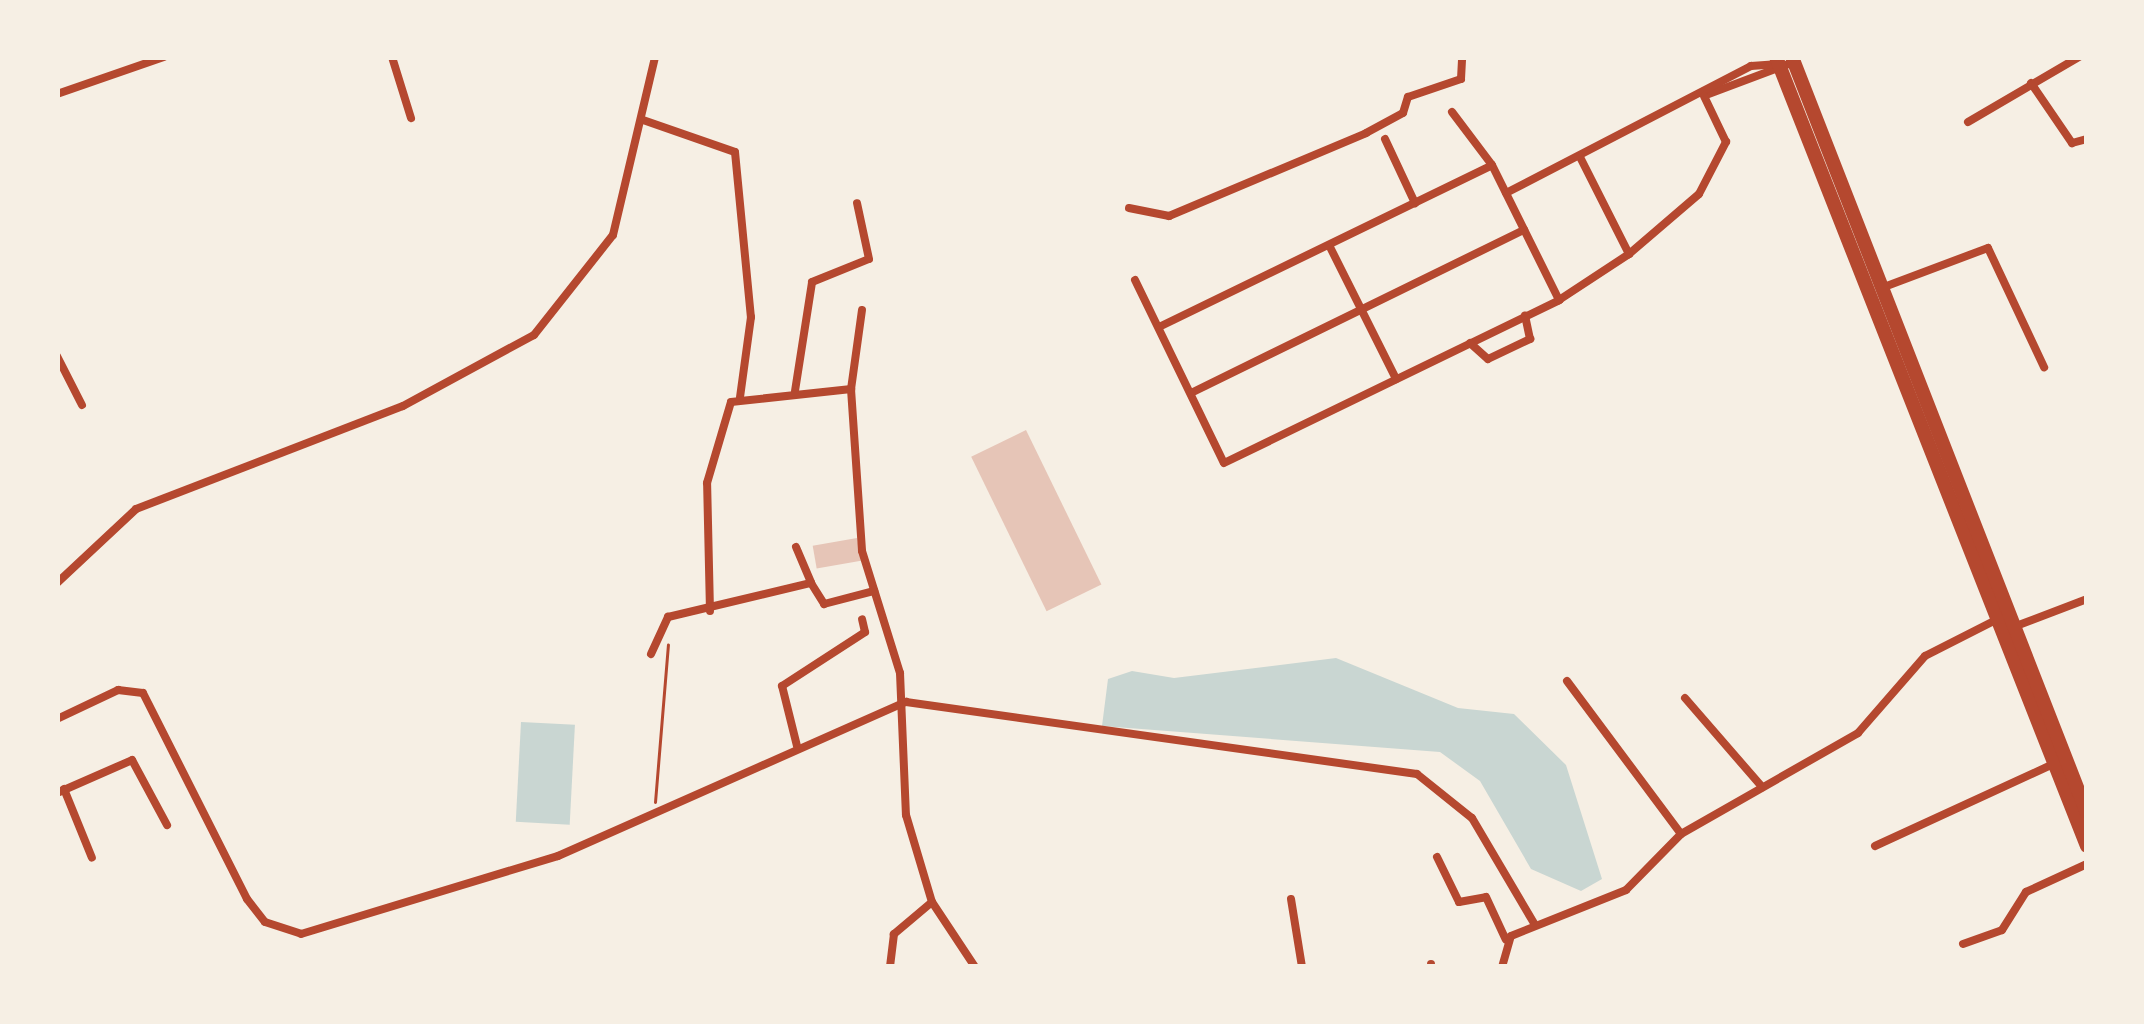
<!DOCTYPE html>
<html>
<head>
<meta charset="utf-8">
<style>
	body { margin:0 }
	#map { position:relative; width:2144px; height:1024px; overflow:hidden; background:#f6efe4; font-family:Karla,sans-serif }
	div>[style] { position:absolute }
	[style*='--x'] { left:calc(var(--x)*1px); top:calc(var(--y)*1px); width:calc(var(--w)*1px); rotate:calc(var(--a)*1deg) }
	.water>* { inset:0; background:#c9d6d2; transform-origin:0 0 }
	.building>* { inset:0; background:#e6c5b7; transform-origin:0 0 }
	.path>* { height:3px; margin:-1.5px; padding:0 1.5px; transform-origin:1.5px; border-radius:1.5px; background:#b5482f }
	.minor>* { height:8px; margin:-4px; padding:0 4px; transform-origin:4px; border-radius:4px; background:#b5482f }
	.trunk>* { height:14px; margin:-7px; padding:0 7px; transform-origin:7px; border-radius:7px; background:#b5482f }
	span { translate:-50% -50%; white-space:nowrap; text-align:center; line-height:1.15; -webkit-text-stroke:12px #f6efe4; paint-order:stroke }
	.frame { position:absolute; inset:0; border:60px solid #f6efe4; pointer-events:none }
</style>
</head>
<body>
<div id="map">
	<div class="water">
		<i style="clip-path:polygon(1336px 658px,1458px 708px,1514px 714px,1566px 765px,1602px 879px,1581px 891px,1531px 869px,1480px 781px,1440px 752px,1102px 726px,1108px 679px,1132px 671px,1174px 678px)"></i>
		<i style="left:521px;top:722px;width:54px;height:100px;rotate:3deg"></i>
	</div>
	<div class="building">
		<i style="left:1026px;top:430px;width:172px;height:61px;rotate:64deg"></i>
		<i style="left:857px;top:538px;width:23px;height:45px;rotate:80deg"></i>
	</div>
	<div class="path">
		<i style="--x:655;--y:802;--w:158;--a:-85.3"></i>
	</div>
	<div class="minor">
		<i style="--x:392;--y:57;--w:64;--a:72.7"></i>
		<i style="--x:2031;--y:83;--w:73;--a:55.7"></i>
		<i style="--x:2072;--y:143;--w:16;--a:-15"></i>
		<i style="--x:57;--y:94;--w:113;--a:-19.1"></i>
		<i style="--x:1706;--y:95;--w:94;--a:-20.6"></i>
		<i style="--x:1452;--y:112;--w:66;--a:53"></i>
		<i style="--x:1492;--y:165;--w:151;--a:63.6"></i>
		<i style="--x:643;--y:120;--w:97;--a:19.2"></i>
		<i style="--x:735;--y:152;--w:166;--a:84.5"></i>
		<i style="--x:751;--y:317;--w:81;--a:97.8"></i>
		<i style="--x:1968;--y:122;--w:129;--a:-30.4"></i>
		<i style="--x:1385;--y:139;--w:71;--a:64.9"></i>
		<i style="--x:1580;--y:157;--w:109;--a:63.2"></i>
		<i style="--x:1506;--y:193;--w:276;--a:-27.4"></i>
		<i style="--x:1751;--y:66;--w:28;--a:-4"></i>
		<i style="--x:1129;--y:208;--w:41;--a:11.3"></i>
		<i style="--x:1169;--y:216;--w:214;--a:-22.8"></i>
		<i style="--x:1366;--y:133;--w:42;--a:-28.4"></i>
		<i style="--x:1403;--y:113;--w:17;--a:-73"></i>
		<i style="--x:1408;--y:97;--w:56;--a:-18.8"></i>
		<i style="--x:1461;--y:79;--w:22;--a:-87"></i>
		<i style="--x:1329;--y:245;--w:150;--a:63.4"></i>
		<i style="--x:1135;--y:280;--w:203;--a:64.1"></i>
		<i style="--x:1224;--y:463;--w:373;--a:-25.9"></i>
		<i style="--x:1559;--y:300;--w:84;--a:-33.3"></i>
		<i style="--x:1629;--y:254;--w:92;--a:-40.6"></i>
		<i style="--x:1699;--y:194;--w:59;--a:-62.6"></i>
		<i style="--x:1726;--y:142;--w:51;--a:-115.6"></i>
		<i style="--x:1884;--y:287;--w:111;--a:-20.6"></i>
		<i style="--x:1988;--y:248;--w:132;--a:64.8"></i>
		<i style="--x:862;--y:310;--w:80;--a:97.9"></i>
		<i style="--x:851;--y:389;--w:162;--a:86.1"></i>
		<i style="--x:862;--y:551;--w:128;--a:72.7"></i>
		<i style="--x:900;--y:673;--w:142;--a:87.6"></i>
		<i style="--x:906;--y:815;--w:91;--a:73.4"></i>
		<i style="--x:932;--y:902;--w:50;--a:139.9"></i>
		<i style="--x:894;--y:934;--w:33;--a:97"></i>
		<i style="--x:1159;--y:327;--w:370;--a:-25.9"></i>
		<i style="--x:1470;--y:343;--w:24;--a:42"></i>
		<i style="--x:1488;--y:359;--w:47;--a:-25.5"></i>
		<i style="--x:1530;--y:339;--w:24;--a:-102"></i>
		<i style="--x:57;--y:356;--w:55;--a:63"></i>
		<i style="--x:795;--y:391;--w:110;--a:-81.1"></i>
		<i style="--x:812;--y:282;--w:61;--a:-22"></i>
		<i style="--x:869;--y:259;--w:57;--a:-102.1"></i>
		<i style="--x:1191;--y:393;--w:371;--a:-26.1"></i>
		<i style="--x:796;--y:547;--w:39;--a:67"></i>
		<i style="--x:57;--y:583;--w:108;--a:-43.1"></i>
		<i style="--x:136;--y:509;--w:286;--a:-21.1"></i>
		<i style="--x:403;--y:406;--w:149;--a:-28.5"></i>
		<i style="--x:534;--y:335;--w:127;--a:-51.7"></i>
		<i style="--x:613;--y:235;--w:183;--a:-76.7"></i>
		<i style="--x:710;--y:611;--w:128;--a:-91.3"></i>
		<i style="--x:707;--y:483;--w:84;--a:-73.5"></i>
		<i style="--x:731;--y:402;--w:121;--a:-6.2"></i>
		<i style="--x:2016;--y:626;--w:76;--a:-20.8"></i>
		<i style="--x:651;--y:654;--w:41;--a:-65.3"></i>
		<i style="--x:668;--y:617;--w:147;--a:-13.4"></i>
		<i style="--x:811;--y:583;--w:25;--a:58"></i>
		<i style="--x:824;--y:604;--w:52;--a:-14.6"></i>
		<i style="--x:1567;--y:681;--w:191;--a:53.3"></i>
		<i style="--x:1685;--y:698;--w:118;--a:49.1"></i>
		<i style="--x:57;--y:719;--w:68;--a:-25.4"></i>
		<i style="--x:118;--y:690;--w:25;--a:7"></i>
		<i style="--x:143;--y:693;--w:231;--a:63.2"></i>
		<i style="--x:247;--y:899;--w:29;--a:52"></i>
		<i style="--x:265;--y:922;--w:38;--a:18"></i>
		<i style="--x:301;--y:934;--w:269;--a:-16.9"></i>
		<i style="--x:558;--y:856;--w:381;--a:-23.9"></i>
		<i style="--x:906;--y:702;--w:516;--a:8.02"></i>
		<i style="--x:1417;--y:774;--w:70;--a:38.7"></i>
		<i style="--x:1472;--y:818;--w:124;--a:59.5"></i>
		<i style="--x:797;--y:746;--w:62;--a:-104"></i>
		<i style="--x:782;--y:686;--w:99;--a:-33"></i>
		<i style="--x:865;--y:632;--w:13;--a:-103"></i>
		<i style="--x:64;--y:789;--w:74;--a:67.9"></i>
		<i style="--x:57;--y:793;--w:82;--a:-23.7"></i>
		<i style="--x:132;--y:760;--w:74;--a:61.7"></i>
		<i style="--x:1875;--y:846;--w:196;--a:-24.7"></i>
		<i style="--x:1437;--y:857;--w:50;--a:63.9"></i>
		<i style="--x:1459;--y:902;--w:27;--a:-10"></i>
		<i style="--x:1486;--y:897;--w:47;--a:65.1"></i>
		<i style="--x:1291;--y:899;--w:69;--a:80.8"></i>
		<i style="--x:932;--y:902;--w:78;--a:56.5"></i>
		<i style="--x:1963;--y:944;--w:41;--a:-19.7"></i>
		<i style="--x:2002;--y:930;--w:45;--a:-57.7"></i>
		<i style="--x:2026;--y:892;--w:67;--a:-24.7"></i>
		<i style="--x:1431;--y:964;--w:3;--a:90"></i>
		<i style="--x:1502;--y:967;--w:32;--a:-74"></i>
		<i style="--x:1511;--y:936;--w:124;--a:-21.8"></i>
		<i style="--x:1626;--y:890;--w:78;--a:-45.5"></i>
		<i style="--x:1681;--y:834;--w:204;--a:-29.7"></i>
		<i style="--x:1858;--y:733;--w:102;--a:-49"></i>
		<i style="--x:1925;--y:656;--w:80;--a:-26.9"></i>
	</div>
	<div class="trunk">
		<i style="--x:1776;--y:57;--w:848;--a:68.49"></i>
		<i style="--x:1792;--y:57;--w:812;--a:68.68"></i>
	</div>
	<div class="frame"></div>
</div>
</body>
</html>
